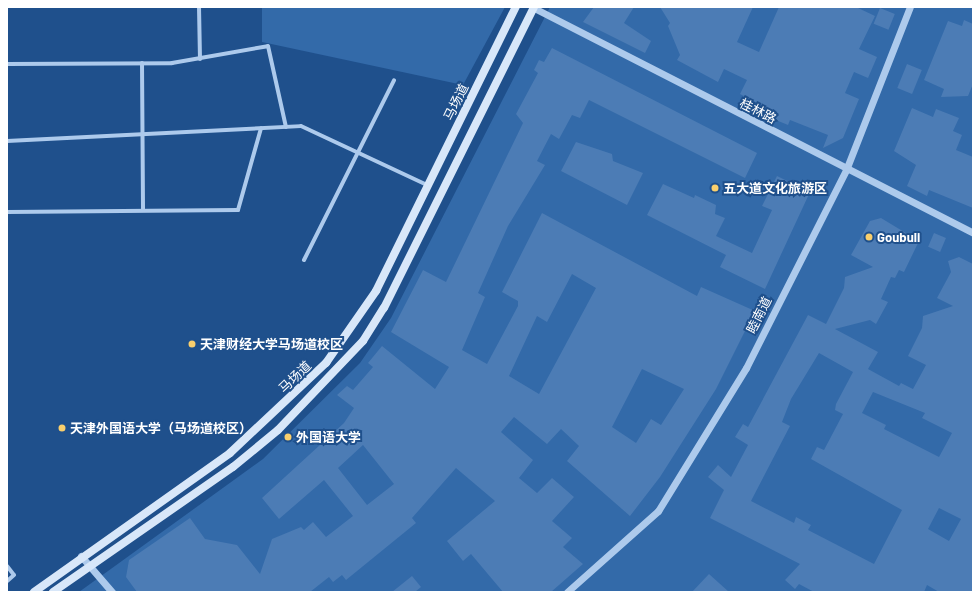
<!DOCTYPE html>
<html>
<head>
<meta charset="utf-8">
<style>
	body { margin:0 }
	#map { position:relative; width:980px; height:599px; overflow:hidden; background:#1f508c; font-family:Barlow,"Noto Sans SC",sans-serif }
	div>[style] { position:absolute }
	[style*='--x'] { left:calc(var(--x)*1px); top:calc(var(--y)*1px); width:calc(var(--w)*1px); rotate:calc(var(--a)*1deg) }
	.green>* { inset:0; background:#336aa9 }
	.building>* { inset:0; background:#4c7cb5; transform-origin:0 0 }
	.minor>* { height:4px; margin:-2px; padding:0 2px; transform-origin:2px; border-radius:2px; background:#adcaec }
	.tertiary>* { height:7px; margin:-3.5px; padding:0 3.5px; transform-origin:3.5px; border-radius:3.5px; background:#adcaec }
	.secondary>* { height:8px; margin:-4px; padding:0 4px; transform-origin:4px; border-radius:4px; background:#d8e7f9 }
	.dots>* { width:11px; height:11px; translate:-50% -50%; box-sizing:border-box; border:2px solid #1f508c; border-radius:50% }
	span { translate:-50% -50%; white-space:nowrap; text-align:center; line-height:1.15; -webkit-text-stroke:4px #1f508c; paint-order:stroke }
	.street-label { font-size:13px; color:#fff }
	.poi-label { font-size:13px; color:#fff; font-weight:700 }
	.left { translate:0 -50%; text-align:left }
	.frame { position:absolute; inset:0; border:8px solid #fff; pointer-events:none }
</style>
</head>
<body>
<div id="map">
	<div class="green">
		<i style="clip-path:polygon(262px 7px,505px 7px,463px 85px,262px 42px)"></i>
		<i style="clip-path:polygon(550px 7px,973px 7px,973px 592px,79px 592px,263px 459px,360px 363px,391px 318px)"></i>
	</div>
	<div class="building">
		<i style="clip-path:polygon(594px 7px,634px 7px,624px 23px,651px 41px,645px 53px,583px 22px)"></i>
		<i style="clip-path:polygon(660px 7px,753px 7px,737px 42px,759px 52px,779px 7px,856px 7px,875px 16px,859px 49px,877px 57px,868px 78px,854px 72px,845px 93px,859px 99px,843px 138px,823px 148px,828px 135px,790px 120px,788px 125px,771px 118px,774px 112px,740px 94px,747px 80px,724px 69px,718px 82px,677px 60px,680px 55px,668px 26px,670px 23px)"></i>
		<i style="left:880px;top:8px;width:16px;height:17px;rotate:22deg"></i>
		<i style="clip-path:polygon(964px 20px,973px 24px,973px 84px,968px 96px,941px 97px,944px 89px,924px 80px,948px 21px,962px 26px)"></i>
		<i style="clip-path:polygon(evenodd,552px 48px,757px 153px,745px 178px,589px 100px,580px 118px,572px 115px,559px 139px,551px 134px,537px 161px,545px 165px,508px 226px,478px 293px,485px 297px,462px 350px,487px 364px,518px 306px,518px 301px,502px 292px,542px 213px,697px 296px,701px 287px,755px 311px,716px 389px,660px 477px,630px 516px,567px 461px,579px 446px,561px 429px,547px 444px,514px 417px,501px 432px,533px 460px,519px 478px,537px 493px,552px 478px,574px 497px,552px 521px,572px 538px,563px 547px,583px 564px,551px 592px,503px 592px,471px 554px,463px 561px,447px 541px,495px 501px,456px 468px,412px 518px,416px 523px,346px 580px,342px 575px,333px 582px,329px 577px,310px 592px,137px 592px,126px 577px,129px 560px,190px 518px,205px 539px,237px 545px,260px 574px,272px 539px,301px 527px,304px 530px,313px 522px,326px 537px,353px 516px,324px 480px,279px 519px,262px 498px,344px 423px,354px 408px,337px 395px,347px 386px,353px 390px,373px 367px,368px 363px,382px 346px,435px 389px,449px 367px,391px 332px,423px 270px,446px 282px,523px 123px,516px 114px,538px 73px,534px 70px,539px 60px,544px 62px,552px 48px,572px 274px,596px 288px,539px 394px,509px 376px,537px 316px,547px 322px,572px 274px,552px 48px,642px 369px,684px 389px,661px 425px,651px 419px,636px 443px,612px 427px,642px 369px,552px 48px,363px 445px,394px 484px,367px 505px,338px 468px,363px 445px)"></i>
		<i style="left:907px;top:64px;width:16px;height:26px;rotate:22deg"></i>
		<i style="clip-path:polygon(912px 108px,933px 117px,936px 109px,959px 118px,953px 131px,962px 135px,956px 150px,973px 157px,973px 208px,929px 190px,927px 196px,907px 186px,916px 165px,894px 151px)"></i>
		<i style="clip-path:polygon(576px 142px,612px 154px,613px 161px,643px 173px,627px 205px,561px 171px)"></i>
		<i style="clip-path:polygon(777px 176px,810px 192px,765px 289px,720px 267px,726px 255px,647px 215px,663px 184px,694px 198px,695px 195px,716px 205px,715px 214px,725px 218px,716px 236px,752px 253px,772px 210px,762px 206px)"></i>
		<i style="clip-path:polygon(evenodd,881px 218px,919px 241px,904px 272px,899px 270px,895px 278px,891px 277px,881px 299px,888px 302px,876px 324px,870px 320px,835px 329px,878px 352px,868px 369px,899px 386px,901px 383px,913px 389px,926px 365px,908px 356px,922px 328px,923px 316px,953px 306px,937px 298px,951px 272px,948px 261px,959px 257px,973px 264px,973px 592px,939px 592px,927px 585px,924px 592px,814px 592px,799px 584px,795px 589px,785px 580px,800px 564px,710px 518px,724px 490px,708px 477px,718px 465px,731px 477px,748px 445px,735px 437px,743px 424px,748px 427px,808px 315px,826px 324px,844px 288px,845px 277px,873px 267px,851px 255px,870px 221px,881px 218px,819px 353px,853px 372px,836px 404px,835px 410px,843px 414px,824px 450px,817px 447px,811px 459px,902px 510px,874px 564px,808px 530px,811px 525px,796px 517px,794px 523px,751px 501px,790px 426px,782px 422px,791px 399px,819px 353px,881px 218px,873px 392px,925px 413px,922px 418px,952px 433px,939px 457px,884px 429px,886px 425px,862px 413px,873px 392px,881px 218px,939px 508px,961px 519px,949px 541px,928px 529px,939px 508px)"></i>
		<i style="left:934px;top:233px;width:13px;height:15px;rotate:23deg"></i>
		<i style="clip-path:polygon(709px 574px,729px 592px,692px 592px)"></i>
		<i style="clip-path:polygon(412px 576px,421px 587px,415px 592px,392px 592px)"></i>
	</div>
	<div class="minor">
		<i style="--x:199;--y:7;--w:52;--a:88.9"></i>
		<i style="--x:142;--y:63;--w:147;--a:89.6"></i>
		<i style="--x:7;--y:64;--w:165;--a:-0.3"></i>
		<i style="--x:172;--y:63;--w:97;--a:-10"></i>
		<i style="--x:268;--y:46;--w:83;--a:77.5"></i>
		<i style="--x:7;--y:141;--w:294;--a:-2.9"></i>
		<i style="--x:301;--y:126;--w:141;--a:25.1"></i>
		<i style="--x:7;--y:212;--w:231;--a:-0.5"></i>
		<i style="--x:238;--y:210;--w:85;--a:-74.3"></i>
		<i style="--x:304;--y:260;--w:201;--a:-63.4"></i>
		<i style="--x:7;--y:566;--w:11;--a:52"></i>
		<i style="--x:14;--y:575;--w:9;--a:139"></i>
	</div>
	<div class="tertiary">
		<i style="--x:534;--y:8;--w:493;--a:27.1"></i>
		<i style="--x:81;--y:556;--w:48;--a:49.3"></i>
		<i style="--x:567;--y:592;--w:122;--a:-41.7"></i>
		<i style="--x:658;--y:511;--w:168;--a:-58.4"></i>
		<i style="--x:746;--y:368;--w:222;--a:-63.2"></i>
		<i style="--x:846;--y:170;--w:175;--a:-68.6"></i>
	</div>
	<div class="secondary">
		<i style="--x:34;--y:592;--w:240;--a:-35.3"></i>
		<i style="--x:230;--y:453;--w:132;--a:-43.2"></i>
		<i style="--x:326;--y:363;--w:88;--a:-55.2"></i>
		<i style="--x:376;--y:291;--w:317;--a:-63.8"></i>
		<i style="--x:53;--y:592;--w:219;--a:-34.8"></i>
		<i style="--x:233;--y:467;--w:58;--a:-39.4"></i>
		<i style="--x:278;--y:430;--w:123;--a:-46.3"></i>
		<i style="--x:363;--y:341;--w:39;--a:-58"></i>
		<i style="--x:384;--y:308;--w:336;--a:-63.5"></i>
	</div>
	<div class="dots">
		<i style="left:715px;top:188px;background:#f9cf6d"></i>
		<i style="left:869px;top:237px;background:#f9cf6d"></i>
		<i style="left:192px;top:344px;background:#f9cf6d"></i>
		<i style="left:62px;top:428px;background:#f9cf6d"></i>
		<i style="left:288px;top:437px;background:#f9cf6d"></i>
	</div>
	<div class="street-label">
		<span style="left:456px;top:102px;rotate:-64deg">马场道</span>
		<span style="left:758px;top:111px;rotate:27deg">桂林路</span>
		<span style="left:759px;top:315px;rotate:-63deg">睦南道</span>
		<span style="left:295px;top:377px;rotate:-44deg">马场道</span>
	</div>
	<div class="poi-label">
		<span class="left" style="left:723px;top:188px">五大道文化旅游区</span>
		<span class="left" style="left:877px;top:237px">Goubuli</span>
		<span class="left" style="left:200px;top:344px">天津财经大学马场道校区</span>
		<span class="left" style="left:70px;top:428px">天津外国语大学（马场道校区）</span>
		<span class="left" style="left:296px;top:437px">外国语大学</span>
	</div>
	<div class="frame"></div>
</div>
</body>
</html>
